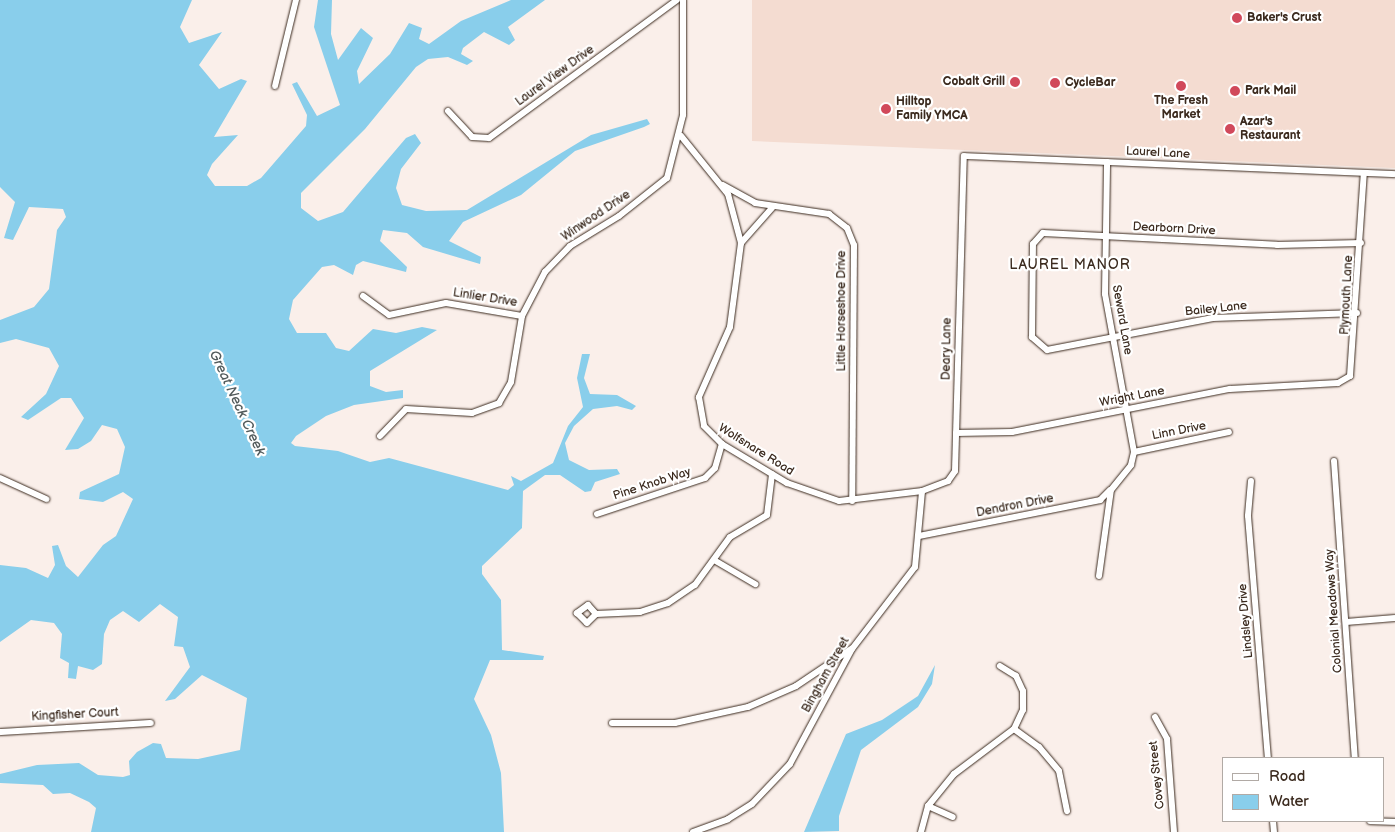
<!DOCTYPE html>
<html>
<head>
<meta charset="utf-8">
<style>
	body { margin:0 }
	#map { position:relative; width:1395px; height:832px; overflow:hidden; background:#faefea; font-family:"Balsamiq Sans",sans-serif }
	div>[style] { position:absolute }
	[style*='--x'] { left:calc(var(--x)*1px); top:calc(var(--y)*1px); width:calc(var(--w)*1px); rotate:calc(var(--a)*1deg) }
	.built>* { inset:0; background:#f4dcd1 }
	.water>* { inset:0; background:#89ceeb }
	.roads { filter:drop-shadow(0 0 1px #3b2a1e) drop-shadow(0 0 1px #3b2a1e) }
	.minor>* { height:6px; margin:-3px; padding:0 3px; transform-origin:3px; border-radius:3px; background:#fff }
	.dots>* { width:14px; height:14px; translate:-50% -50%; box-sizing:border-box; border:2px solid #fff; border-radius:50% }
	span { translate:-50% -50%; white-space:nowrap; text-align:center; line-height:1.15; -webkit-text-stroke:4.5px #fff; paint-order:stroke }
	.poi-label { font-size:12px; color:#3b2a1e; font-weight:700 }
	.left { translate:0 -50%; text-align:left }
	.right { translate:-100% -50%; text-align:right }
	.street-label { font-size:12px; color:#3b2a1e }
	.neighbourhood-label { font-size:14px; color:#3b2a1e; letter-spacing:1px }
	.water-label { font-size:14px; color:#525b5c; font-style:italic }
	.legend { position:absolute; left:1222px; top:757px; width:162px; height:65px; box-sizing:border-box; background:#fff; border:1px solid #b1aaa5; margin:0; padding:6px 9px; list-style:none; font-size:15px; color:#3b2a1e }
	.legend li { display:flex; align-items:center; gap:10px; height:25px }
	.legend b { width:25px; border:1px solid #b1aaa5 }
</style>
</head>
<body>
<div id="map">
	<div class="built">
		<i style="clip-path:polygon(752px 0,1395px 0,1395px 168px,752px 141px)"></i>
	</div>
	<div class="water">
		<i style="clip-path:polygon(0 0,192px 0,180px 27px,189px 43px,222px 32px,199px 65px,219px 89px,241px 79px,247px 81px,214px 137px,238px 135px,212px 164px,207px 175px,215px 186px,247px 186px,261px 178px,306px 126px,307px 115px,292px 84px,297px 82px,317px 116px,340px 105px,314px 27px,318px 0,332px 0,331px 34px,338px 60px,361px 28px,373px 38px,357px 71px,359px 84px,390px 54px,409px 23px,422px 28px,419px 39px,429px 44px,461px 21px,511px 0,545px 0,508px 27px,515px 40px,509px 45px,484px 32px,463px 48px,461px 54px,473px 61px,467px 65px,448px 57px,428px 59px,416px 67px,365px 129px,301px 193px,301px 208px,318px 221px,343px 212px,406px 138px,415px 134px,421px 143px,401px 169px,396px 188px,402px 205px,426px 211px,467px 210px,591px 135px,647px 119px,650px 124px,644px 127px,575px 151px,521px 195px,463px 222px,449px 241px,481px 257px,480px 264px,423px 247px,407px 233px,383px 230px,380px 241px,407px 267px,406px 272px,363px 261px,356px 265px,353px 275px,334px 265px,322px 267px,293px 300px,289px 319px,297px 333px,326px 333px,336px 348px,349px 351px,373px 329px,396px 333px,422px 327px,437px 330px,370px 371px,370px 386px,386px 392px,403px 390px,403px 398px,354px 405px,326px 416px,296px 436px,291px 443px,295px 446px,338px 451px,370px 462px,389px 458px,508px 490px,514px 485px,511px 476px,521px 481px,553px 463px,568px 426px,583px 407px,577px 378px,582px 354px,590px 354px,584px 378px,590px 394px,617px 395px,636px 406px,632px 410px,617px 406px,593px 409px,574px 426px,565px 443px,569px 460px,589px 470px,617px 469px,620px 474px,595px 482px,591px 491px,585px 492px,560px 475px,545px 475px,523px 491px,522px 528px,482px 566px,482px 574px,501px 600px,502px 650px,544px 656px,543px 660px,490px 660px,474px 699px,491px 735px,501px 773px,504px 832px,91px 832px,96px 808px,89px 802px,70px 793px,53px 794px,43px 785px,0 783px,0 774px,37px 765px,79px 763px,98px 775px,123px 777px,130px 775px,129px 761px,137px 752px,153px 743px,161px 744px,166px 758px,198px 759px,240px 750px,247px 698px,202px 675px,175px 699px,165px 701px,190px 667px,183px 647px,174px 646px,178px 617px,160px 604px,139px 622px,123px 611px,110px 620px,104px 634px,102px 664px,93px 670px,78px 666px,76px 679px,68px 678px,69px 663px,60px 658px,62px 634px,54px 623px,31px 620px,0 642px,0 565px,26px 568px,48px 578px,55px 565px,52px 546px,58px 545px,66px 566px,78px 577px,103px 545px,116px 536px,133px 499px,123px 492px,103px 502px,79px 499px,80px 492px,119px 474px,125px 447px,117px 429px,102px 425px,91px 441px,78px 449px,65px 450px,84px 418px,71px 398px,61px 398px,28px 420px,21px 417px,46px 394px,59px 366px,49px 348px,16px 339px,0 343px,0 320px,34px 307px,49px 289px,57px 230px,66px 217px,63px 209px,29px 207px,13px 240px,4px 238px,15px 202px,0 187px)"></i>
		<i style="clip-path:polygon(935px 665px,932px 684px,918px 707px,861px 750px,839px 816px,839px 831px,804px 832px,846px 734px,882px 720px,918px 696px)"></i>
	</div>
	<div class="roads">
		<div class="minor">
			<i style="--x:275;--y:86;--w:89;--a:-76.3"></i>
			<i style="--x:448;--y:111;--w:35;--a:47"></i>
			<i style="--x:472;--y:137;--w:17;--a:3"></i>
			<i style="--x:489;--y:138;--w:233;--a:-36.3"></i>
			<i style="--x:681;--y:136;--w:75;--a:51"></i>
			<i style="--x:728;--y:194;--w:51;--a:75.1"></i>
			<i style="--x:741;--y:243;--w:85;--a:97.5"></i>
			<i style="--x:730;--y:327;--w:77;--a:113.9"></i>
			<i style="--x:699;--y:397;--w:29;--a:80"></i>
			<i style="--x:704;--y:426;--w:25;--a:45"></i>
			<i style="--x:722;--y:444;--w:76;--a:31"></i>
			<i style="--x:787;--y:483;--w:55;--a:19.1"></i>
			<i style="--x:839;--y:501;--w:84;--a:-6.9"></i>
			<i style="--x:922;--y:491;--w:28;--a:-21"></i>
			<i style="--x:948;--y:481;--w:12;--a:-55"></i>
			<i style="--x:955;--y:471;--w:315;--a:-88.4"></i>
			<i style="--x:964;--y:156;--w:431;--a:2.4"></i>
			<i style="--x:723;--y:185;--w:37;--a:29"></i>
			<i style="--x:755;--y:203;--w:75;--a:8.5"></i>
			<i style="--x:829;--y:214;--w:23;--a:38"></i>
			<i style="--x:847;--y:228;--w:18;--a:68"></i>
			<i style="--x:854;--y:245;--w:256;--a:90.4"></i>
			<i style="--x:741;--y:243;--w:47;--a:-48.5"></i>
			<i style="--x:363;--y:296;--w:32;--a:36"></i>
			<i style="--x:389;--y:315;--w:58;--a:-11.9"></i>
			<i style="--x:446;--y:303;--w:77;--a:9.7"></i>
			<i style="--x:1357;--y:313;--w:144;--a:178"></i>
			<i style="--x:1213;--y:318;--w:169;--a:169.1"></i>
			<i style="--x:1047;--y:350;--w:20;--a:-139"></i>
			<i style="--x:1032;--y:337;--w:93;--a:-89.4"></i>
			<i style="--x:1033;--y:244;--w:15;--a:-48"></i>
			<i style="--x:1043;--y:233;--w:234;--a:2.9"></i>
			<i style="--x:1277;--y:245;--w:84;--a:-1.4"></i>
			<i style="--x:956;--y:433;--w:56;--a:-1"></i>
			<i style="--x:1012;--y:432;--w:222;--a:-11.2"></i>
			<i style="--x:1230;--y:389;--w:108;--a:-3.2"></i>
			<i style="--x:1338;--y:383;--w:14;--a:-30"></i>
			<i style="--x:1350;--y:376;--w:203;--a:-86.1"></i>
			<i style="--x:380;--y:436;--w:37;--a:-46"></i>
			<i style="--x:406;--y:409;--w:66;--a:3.5"></i>
			<i style="--x:472;--y:413;--w:29;--a:-20"></i>
			<i style="--x:499;--y:403;--w:24;--a:-60"></i>
			<i style="--x:511;--y:382;--w:67;--a:-80.5"></i>
			<i style="--x:522;--y:316;--w:50;--a:-62.4"></i>
			<i style="--x:545;--y:272;--w:36;--a:-46"></i>
			<i style="--x:570;--y:246;--w:57;--a:-31.5"></i>
			<i style="--x:619;--y:216;--w:61;--a:-38.4"></i>
			<i style="--x:667;--y:178;--w:65;--a:-75.7"></i>
			<i style="--x:683;--y:115;--w:115;--a:-90"></i>
			<i style="--x:1134;--y:452;--w:97;--a:-11.9"></i>
			<i style="--x:1334;--y:461;--w:298;--a:86"></i>
			<i style="--x:0;--y:478;--w:51;--a:24.5"></i>
			<i style="--x:1251;--y:481;--w:35;--a:95"></i>
			<i style="--x:1248;--y:516;--w:243;--a:85.3"></i>
			<i style="--x:597;--y:514;--w:114;--a:-18.4"></i>
			<i style="--x:705;--y:478;--w:14;--a:-45"></i>
			<i style="--x:715;--y:468;--w:25;--a:-74"></i>
			<i style="--x:919;--y:536;--w:185;--a:-11.2"></i>
			<i style="--x:1100;--y:500;--w:14;--a:-45"></i>
			<i style="--x:714;--y:560;--w:48;--a:30.3"></i>
			<i style="--x:1099;--y:576;--w:87;--a:-82.1"></i>
			<i style="--x:1111;--y:490;--w:32;--a:-51"></i>
			<i style="--x:1131;--y:465;--w:13;--a:-77"></i>
			<i style="--x:1134;--y:452;--w:161;--a:-100.4"></i>
			<i style="--x:1105;--y:294;--w:132;--a:-89.1"></i>
			<i style="--x:596;--y:614;--w:12;--a:-132"></i>
			<i style="--x:588;--y:605;--w:14;--a:144"></i>
			<i style="--x:577;--y:613;--w:14;--a:45"></i>
			<i style="--x:587;--y:623;--w:13;--a:-45"></i>
			<i style="--x:596;--y:614;--w:44;--a:-2.6"></i>
			<i style="--x:640;--y:612;--w:29;--a:-18"></i>
			<i style="--x:668;--y:603;--w:32;--a:-34"></i>
			<i style="--x:695;--y:585;--w:59;--a:-53.9"></i>
			<i style="--x:730;--y:537;--w:43;--a:-30.7"></i>
			<i style="--x:767;--y:515;--w:41;--a:-83"></i>
			<i style="--x:1346;--y:622;--w:49;--a:-4.7"></i>
			<i style="--x:1155;--y:717;--w:25;--a:61"></i>
			<i style="--x:1167;--y:739;--w:93;--a:85.7"></i>
			<i style="--x:612;--y:723;--w:63;--a:0"></i>
			<i style="--x:675;--y:723;--w:75;--a:-12.4"></i>
			<i style="--x:748;--y:707;--w:52;--a:-23.6"></i>
			<i style="--x:796;--y:686;--w:66;--a:-33.9"></i>
			<i style="--x:1014;--y:729;--w:31;--a:36"></i>
			<i style="--x:1039;--y:747;--w:31;--a:50"></i>
			<i style="--x:1059;--y:771;--w:41;--a:78.7"></i>
			<i style="--x:0;--y:732;--w:151;--a:-3.4"></i>
			<i style="--x:928;--y:806;--w:27;--a:24"></i>
			<i style="--x:1273;--y:821;--w:11;--a:85"></i>
			<i style="--x:1370;--y:821;--w:25;--a:2"></i>
			<i style="--x:693;--y:832;--w:37;--a:-20"></i>
			<i style="--x:728;--y:819;--w:28;--a:-32"></i>
			<i style="--x:752;--y:804;--w:55;--a:-46.5"></i>
			<i style="--x:790;--y:764;--w:131;--a:-61.7"></i>
			<i style="--x:852;--y:649;--w:103;--a:-52.5"></i>
			<i style="--x:915;--y:567;--w:76;--a:-84.7"></i>
			<i style="--x:921;--y:832;--w:27;--a:-75"></i>
			<i style="--x:928;--y:806;--w:41;--a:-50.9"></i>
			<i style="--x:954;--y:774;--w:75;--a:-36.9"></i>
			<i style="--x:1014;--y:729;--w:21;--a:-65"></i>
			<i style="--x:1023;--y:710;--w:19;--a:-90"></i>
			<i style="--x:1023;--y:691;--w:17;--a:-115"></i>
			<i style="--x:1016;--y:676;--w:19;--a:-148"></i>
		</div>
	</div>
	<div class="dots">
		<i style="left:1237px;top:18px;background:#d1495b"></i>
		<i style="left:1015px;top:82px;background:#d1495b"></i>
		<i style="left:1055px;top:83px;background:#d1495b"></i>
		<i style="left:1181px;top:86px;background:#d1495b"></i>
		<i style="left:1235px;top:91px;background:#d1495b"></i>
		<i style="left:886px;top:109px;background:#d1495b"></i>
		<i style="left:1230px;top:129px;background:#d1495b"></i>
	</div>
	<div class="poi-label">
		<span class="left" style="left:1247px;top:18px">Baker's Crust</span>
		<span class="right" style="left:1005px;top:82px">Cobalt Grill</span>
		<span class="left" style="left:1065px;top:83px">CycleBar</span>
		<span class="left" style="left:1245px;top:91px">Park Mail</span>
		<span style="left:1181px;top:108px">The Fresh<br>Market</span>
		<span class="left" style="left:896px;top:109px">Hilltop<br>Family YMCA</span>
		<span class="left" style="left:1240px;top:129px">Azar's<br>Restaurant</span>
	</div>
	<div class="street-label">
		<span style="left:555px;top:76px;rotate:-36deg">Laurel View Drive</span>
		<span style="left:1158px;top:153px;rotate:3deg">Laurel Lane</span>
		<span style="left:596px;top:216px;rotate:-34deg">Winwood Drive</span>
		<span style="left:1174px;top:229px;rotate:3deg">Dearborn Drive</span>
		<span style="left:1347px;top:295px;rotate:-87deg">Plymouth Lane</span>
		<span style="left:485px;top:298px;rotate:9deg">Linlier Drive</span>
		<span style="left:1216px;top:309px;rotate:-6deg">Bailey Lane</span>
		<span style="left:842px;top:311px;rotate:-90deg">Little Horseshoe Drive</span>
		<span style="left:1122px;top:320px;rotate:80deg">Seward Lane</span>
		<span style="left:947px;top:349px;rotate:-89deg">Deary Lane</span>
		<span style="left:1132px;top:397px;rotate:-11deg">Wright Lane</span>
		<span style="left:1179px;top:431px;rotate:-11deg">Linn Drive</span>
		<span style="left:756px;top:450px;rotate:32deg">Wolfsnare Road</span>
		<span style="left:652px;top:484px;rotate:-18deg">Pine Knob Way</span>
		<span style="left:1015px;top:506px;rotate:-11deg">Dendron Drive</span>
		<span style="left:1334px;top:611px;rotate:-94deg">Colonial Meadows Way</span>
		<span style="left:1246px;top:621px;rotate:-95deg">Lindsley Drive</span>
		<span style="left:826px;top:675px;rotate:-61deg">Bingham Street</span>
		<span style="left:75px;top:715px;rotate:-3deg">Kingfisher Court</span>
		<span style="left:1157px;top:775px;rotate:-96deg">Covey Street</span>
	</div>
	<div class="neighbourhood-label">
		<span style="left:1070px;top:265px">LAUREL MANOR</span>
	</div>
	<div class="water-label">
		<span style="left:237px;top:403px;rotate:65deg">Great Neck Creek</span>
	</div>
	<ul class="legend">
	<li><b style="height:6px;background:#fff"></b>Road</li>
	<li><b style="height:14px;background:#89ceeb"></b>Water</li>
	</ul>
</div>
</body>
</html>
